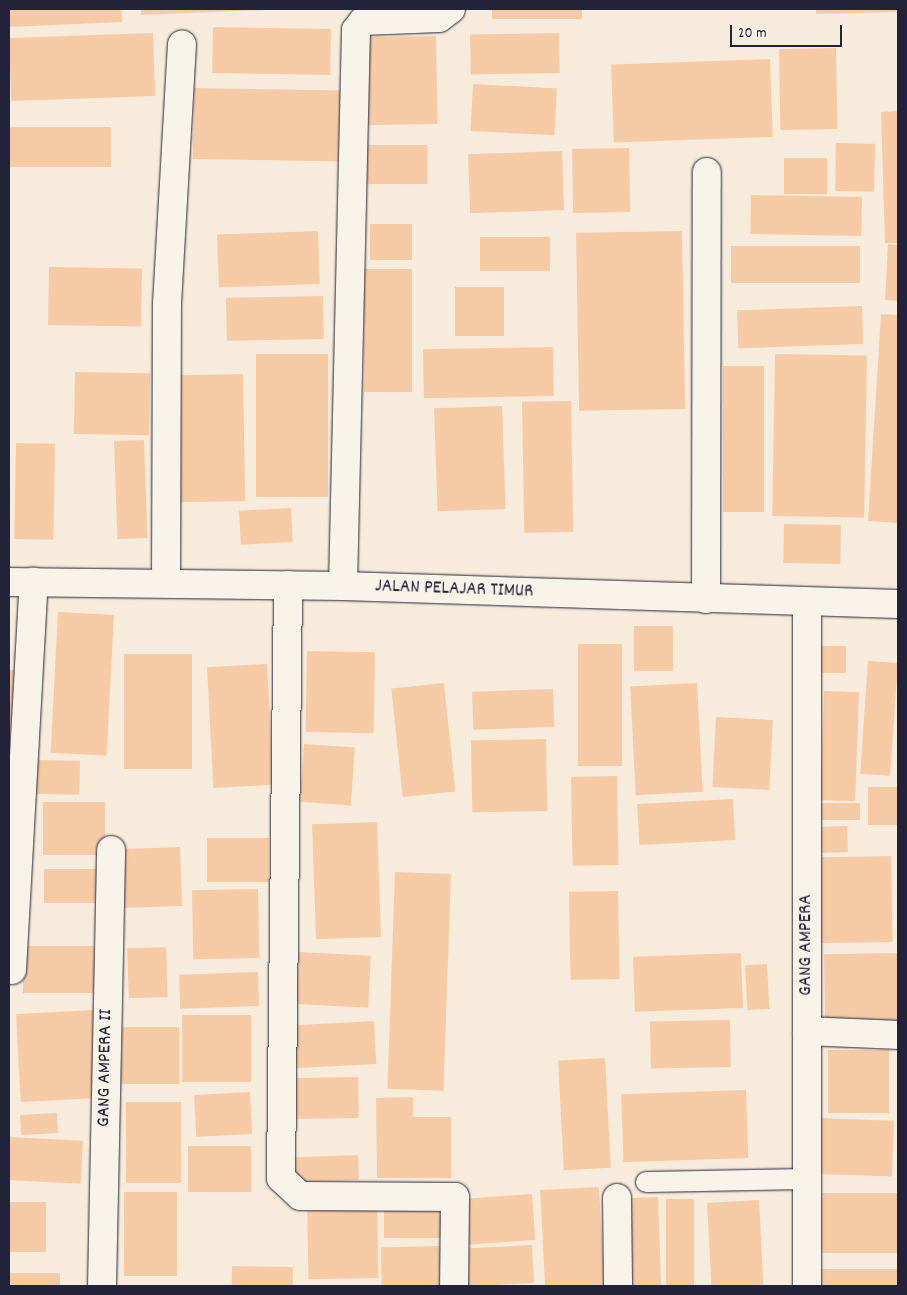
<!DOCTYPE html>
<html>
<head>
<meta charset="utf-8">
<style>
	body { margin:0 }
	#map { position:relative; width:907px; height:1295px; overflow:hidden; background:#f7ebdb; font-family:Dekko,sans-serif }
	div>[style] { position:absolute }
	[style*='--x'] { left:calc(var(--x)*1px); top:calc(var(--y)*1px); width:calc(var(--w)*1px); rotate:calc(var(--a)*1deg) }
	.building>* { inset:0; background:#f7caa6; transform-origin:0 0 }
	.roads { filter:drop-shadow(0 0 1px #22223b) drop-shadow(0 0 1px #22223b) }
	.service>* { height:20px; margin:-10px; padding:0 10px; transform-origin:10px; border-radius:10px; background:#f7f3e8 }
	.minor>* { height:28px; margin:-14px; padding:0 14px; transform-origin:14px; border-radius:14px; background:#f7f3e8 }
	.tertiary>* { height:28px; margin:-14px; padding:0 14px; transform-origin:14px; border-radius:14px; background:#f7f3e8 }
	span { translate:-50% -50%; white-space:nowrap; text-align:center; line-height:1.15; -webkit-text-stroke:5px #f7f3e8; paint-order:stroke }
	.street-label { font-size:19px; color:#22223b }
	.frame { position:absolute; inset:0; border:10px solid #22223b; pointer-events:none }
	.scale { position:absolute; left:730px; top:25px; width:112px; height:22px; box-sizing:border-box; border:2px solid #22223b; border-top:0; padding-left:6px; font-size:15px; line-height:18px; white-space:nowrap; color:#22223b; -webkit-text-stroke:4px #f7f3e8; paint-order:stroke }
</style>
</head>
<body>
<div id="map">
	<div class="building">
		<i style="clip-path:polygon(9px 9px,121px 9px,122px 22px,9px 27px)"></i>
		<i style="clip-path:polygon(141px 9px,265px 9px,265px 10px,141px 15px)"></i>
		<i style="left:492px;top:9px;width:90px;height:10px"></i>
		<i style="clip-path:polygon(816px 9px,898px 9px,898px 12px,816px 14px)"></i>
		<i style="left:213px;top:27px;width:118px;height:46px;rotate:1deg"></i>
		<i style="left:153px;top:33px;width:63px;height:144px;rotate:88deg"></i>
		<i style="left:559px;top:33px;width:40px;height:89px;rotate:89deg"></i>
		<i style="left:436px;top:36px;width:88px;height:77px;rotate:89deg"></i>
		<i style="left:836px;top:48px;width:81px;height:57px;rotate:89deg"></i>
		<i style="left:770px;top:59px;width:78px;height:159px;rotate:88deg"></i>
		<i style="left:473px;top:84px;width:84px;height:47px;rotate:3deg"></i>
		<i style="left:194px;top:88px;width:149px;height:71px;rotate:1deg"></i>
		<i style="clip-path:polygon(898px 111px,898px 243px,885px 243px,881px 112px)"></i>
		<i style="left:111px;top:127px;width:40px;height:101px;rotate:90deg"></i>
		<i style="left:836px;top:143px;width:39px;height:48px;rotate:1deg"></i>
		<i style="left:427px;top:145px;width:39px;height:68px;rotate:90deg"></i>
		<i style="left:629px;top:148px;width:64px;height:57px;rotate:89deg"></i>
		<i style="left:562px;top:151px;width:59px;height:94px;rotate:88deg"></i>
		<i style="left:784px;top:158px;width:43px;height:36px"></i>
		<i style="left:751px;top:195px;width:111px;height:39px;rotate:1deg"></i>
		<i style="left:370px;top:224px;width:42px;height:36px"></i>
		<i style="left:318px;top:231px;width:53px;height:101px;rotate:88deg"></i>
		<i style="left:682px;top:231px;width:178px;height:106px;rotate:89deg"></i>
		<i style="left:550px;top:237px;width:34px;height:70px;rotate:90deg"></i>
		<i style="clip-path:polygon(888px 244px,898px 245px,898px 301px,885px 300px)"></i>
		<i style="left:731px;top:246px;width:129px;height:37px"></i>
		<i style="left:49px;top:267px;width:93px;height:58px;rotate:1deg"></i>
		<i style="left:364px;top:269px;width:48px;height:123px"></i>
		<i style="left:504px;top:287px;width:49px;height:49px;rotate:90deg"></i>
		<i style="left:323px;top:296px;width:43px;height:97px;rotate:89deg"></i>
		<i style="left:862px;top:306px;width:38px;height:125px;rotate:88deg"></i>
		<i style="clip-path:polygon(881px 314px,898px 315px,898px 523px,868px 521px)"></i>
		<i style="left:553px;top:347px;width:49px;height:130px;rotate:89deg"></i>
		<i style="left:256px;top:354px;width:72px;height:143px"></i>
		<i style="left:775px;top:354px;width:92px;height:162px;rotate:1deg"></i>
		<i style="left:723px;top:366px;width:41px;height:146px"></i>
		<i style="left:75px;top:372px;width:75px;height:62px;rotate:1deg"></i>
		<i style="left:243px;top:374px;width:127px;height:66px;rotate:89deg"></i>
		<i style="left:571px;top:401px;width:131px;height:49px;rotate:89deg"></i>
		<i style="left:502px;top:406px;width:103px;height:68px;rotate:88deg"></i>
		<i style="left:144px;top:440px;width:98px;height:30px;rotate:88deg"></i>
		<i style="left:16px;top:443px;width:39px;height:96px;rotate:1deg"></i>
		<i style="left:291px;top:508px;width:34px;height:52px;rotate:87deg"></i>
		<i style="left:784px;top:524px;width:57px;height:39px;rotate:1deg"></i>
		<i style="left:58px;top:612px;width:56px;height:141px;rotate:3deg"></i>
		<i style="left:673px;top:626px;width:45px;height:39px;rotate:90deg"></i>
		<i style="left:578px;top:644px;width:44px;height:122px"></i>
		<i style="left:818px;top:646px;width:28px;height:27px"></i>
		<i style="left:307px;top:651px;width:68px;height:81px;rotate:1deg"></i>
		<i style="left:192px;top:654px;width:115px;height:68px;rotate:90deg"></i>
		<i style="left:868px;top:661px;width:30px;height:113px;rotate:4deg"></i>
		<i style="left:267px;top:664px;width:121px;height:60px;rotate:87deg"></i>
		<i style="clip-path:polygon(9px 670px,16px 670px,10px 774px,9px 774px)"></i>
		<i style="left:444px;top:683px;width:109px;height:53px;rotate:84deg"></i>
		<i style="left:697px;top:683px;width:109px;height:67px;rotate:87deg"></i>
		<i style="left:553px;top:689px;width:38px;height:81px;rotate:88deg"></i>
		<i style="left:824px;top:691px;width:35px;height:109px;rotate:2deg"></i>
		<i style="left:716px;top:717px;width:57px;height:70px;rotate:3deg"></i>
		<i style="left:546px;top:739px;width:72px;height:75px;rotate:89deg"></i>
		<i style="left:304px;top:744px;width:51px;height:58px;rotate:4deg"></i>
		<i style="left:37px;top:760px;width:43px;height:34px;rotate:1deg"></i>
		<i style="left:617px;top:776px;width:89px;height:46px;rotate:89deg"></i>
		<i style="left:898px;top:787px;width:38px;height:30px;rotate:90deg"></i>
		<i style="left:733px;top:799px;width:41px;height:96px;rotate:87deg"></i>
		<i style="left:43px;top:802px;width:62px;height:53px"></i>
		<i style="left:860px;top:803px;width:17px;height:39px;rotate:90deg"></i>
		<i style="left:377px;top:822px;width:115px;height:65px;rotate:88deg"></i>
		<i style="left:847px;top:826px;width:26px;height:40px;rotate:88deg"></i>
		<i style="left:207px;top:838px;width:62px;height:44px"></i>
		<i style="left:180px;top:847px;width:59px;height:59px;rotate:88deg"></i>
		<i style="left:891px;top:856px;width:86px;height:79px;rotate:89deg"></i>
		<i style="left:44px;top:869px;width:53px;height:34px"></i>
		<i style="left:395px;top:872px;width:56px;height:217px;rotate:2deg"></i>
		<i style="left:258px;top:889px;width:69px;height:66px;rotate:89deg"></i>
		<i style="left:618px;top:891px;width:88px;height:49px;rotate:89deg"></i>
		<i style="left:23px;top:946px;width:72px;height:47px"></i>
		<i style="left:166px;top:947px;width:50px;height:39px;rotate:88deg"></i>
		<i style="left:299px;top:952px;width:72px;height:52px;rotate:3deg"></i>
		<i style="left:741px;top:953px;width:55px;height:108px;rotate:88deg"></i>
		<i style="left:897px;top:953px;width:70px;height:73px;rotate:89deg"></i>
		<i style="left:767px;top:964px;width:45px;height:22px;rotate:87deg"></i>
		<i style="left:258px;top:972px;width:34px;height:79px;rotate:88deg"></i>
		<i style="left:94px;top:1010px;width:88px;height:78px;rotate:87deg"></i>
		<i style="left:182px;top:1015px;width:69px;height:67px"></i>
		<i style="left:730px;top:1020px;width:47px;height:80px;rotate:89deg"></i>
		<i style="left:374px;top:1021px;width:43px;height:84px;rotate:87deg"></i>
		<i style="left:121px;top:1027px;width:58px;height:57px"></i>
		<i style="left:828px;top:1050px;width:61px;height:63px"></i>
		<i style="left:605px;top:1058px;width:110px;height:47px;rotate:87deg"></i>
		<i style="left:358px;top:1077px;width:41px;height:64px;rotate:89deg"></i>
		<i style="left:746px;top:1090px;width:68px;height:125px;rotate:88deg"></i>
		<i style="left:250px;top:1092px;width:42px;height:56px;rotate:87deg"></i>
		<i style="clip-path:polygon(413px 1097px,413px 1117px,451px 1117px,451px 1178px,377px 1178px,376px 1098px)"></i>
		<i style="left:181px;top:1102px;width:81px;height:55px;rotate:90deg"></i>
		<i style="left:57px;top:1113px;width:20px;height:37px;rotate:87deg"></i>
		<i style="left:818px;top:1118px;width:76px;height:56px;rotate:2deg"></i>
		<i style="left:9px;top:1137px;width:74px;height:43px;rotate:3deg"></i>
		<i style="left:188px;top:1146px;width:63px;height:46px"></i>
		<i style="left:358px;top:1155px;width:25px;height:70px;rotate:88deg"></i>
		<i style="left:599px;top:1187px;width:99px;height:59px;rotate:87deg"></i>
		<i style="left:177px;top:1192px;width:84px;height:53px;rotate:90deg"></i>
		<i style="left:898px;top:1193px;width:60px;height:85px;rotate:90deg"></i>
		<i style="left:532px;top:1194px;width:46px;height:68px;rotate:86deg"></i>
		<i style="left:658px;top:1197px;width:89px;height:33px;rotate:88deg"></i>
		<i style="left:377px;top:1198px;width:80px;height:70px;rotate:89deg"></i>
		<i style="left:666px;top:1199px;width:28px;height:87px"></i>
		<i style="left:759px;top:1200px;width:86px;height:52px;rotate:87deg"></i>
		<i style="left:9px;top:1202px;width:37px;height:50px"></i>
		<i style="left:445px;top:1203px;width:35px;height:61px;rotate:90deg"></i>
		<i style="left:532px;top:1245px;width:38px;height:67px;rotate:87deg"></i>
		<i style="left:446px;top:1246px;width:40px;height:65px;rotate:89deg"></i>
		<i style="left:232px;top:1266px;width:61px;height:20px;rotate:1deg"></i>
		<i style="left:898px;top:1269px;width:17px;height:79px;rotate:90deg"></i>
		<i style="left:60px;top:1273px;width:13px;height:51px;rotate:90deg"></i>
	</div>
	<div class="roads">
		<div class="service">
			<i style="--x:646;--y:1182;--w:161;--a:-1.1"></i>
		</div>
		<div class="minor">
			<i style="--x:166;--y:583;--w:279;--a:-89.8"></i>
			<i style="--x:167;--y:304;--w:260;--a:-86.7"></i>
			<i style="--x:288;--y:585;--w:593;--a:90.68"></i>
			<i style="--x:281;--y:1178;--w:26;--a:43"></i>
			<i style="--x:300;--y:1196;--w:155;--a:0.4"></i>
			<i style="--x:455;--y:1197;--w:89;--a:90.6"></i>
			<i style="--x:343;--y:586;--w:556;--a:-88.66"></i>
			<i style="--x:356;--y:30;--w:11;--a:-52"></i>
			<i style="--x:363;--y:21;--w:76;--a:-2.3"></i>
			<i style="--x:439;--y:18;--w:15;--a:-37"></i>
			<i style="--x:706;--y:599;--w:427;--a:-89.9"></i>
			<i style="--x:807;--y:604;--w:682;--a:90"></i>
			<i style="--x:12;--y:970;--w:389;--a:-86.8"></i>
			<i style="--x:807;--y:1031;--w:91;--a:2.5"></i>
			<i style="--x:617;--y:1198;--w:88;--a:89.3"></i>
			<i style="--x:102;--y:1286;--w:436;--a:-88.8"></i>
		</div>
		<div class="tertiary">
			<i style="--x:9;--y:582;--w:334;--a:0.7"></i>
			<i style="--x:343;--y:586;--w:555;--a:1.86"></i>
		</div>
	</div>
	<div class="street-label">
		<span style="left:454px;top:590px;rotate:2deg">JALAN PELAJAR TIMUR</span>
		<span style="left:807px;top:945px;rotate:-90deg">GANG AMPERA</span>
		<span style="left:106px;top:1068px;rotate:-89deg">GANG AMPERA II</span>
	</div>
	<div class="frame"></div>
	<div class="scale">20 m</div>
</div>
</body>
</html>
